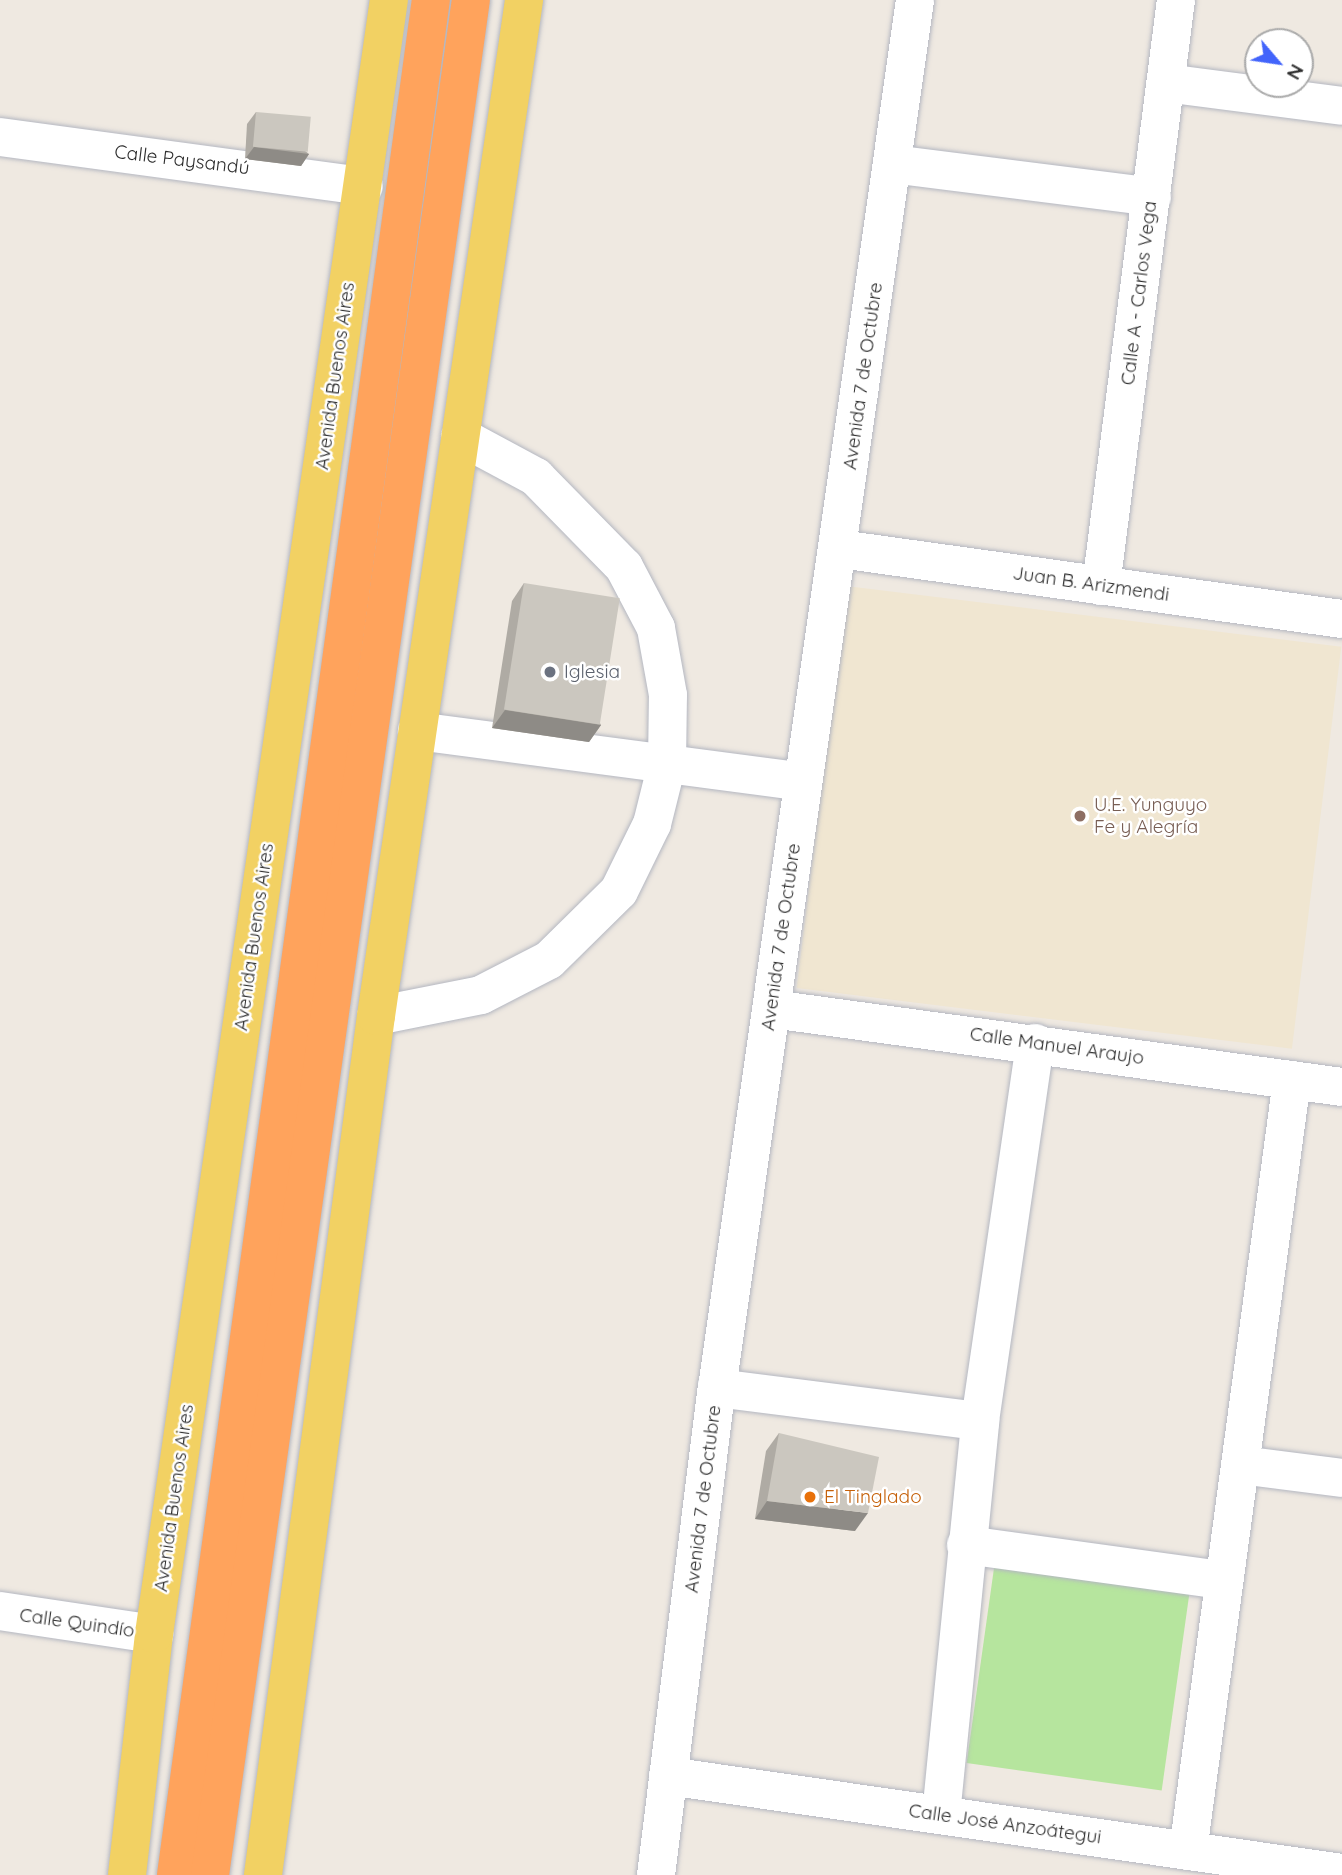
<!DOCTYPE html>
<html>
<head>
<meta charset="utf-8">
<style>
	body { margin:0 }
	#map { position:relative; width:1342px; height:1875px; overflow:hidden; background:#efe9e1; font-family:Quicksand,sans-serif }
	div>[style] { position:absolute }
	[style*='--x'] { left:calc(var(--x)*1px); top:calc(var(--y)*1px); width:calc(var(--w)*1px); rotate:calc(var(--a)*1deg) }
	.education>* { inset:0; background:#f0e6d1; transform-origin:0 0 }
	.green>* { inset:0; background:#b6e59e; transform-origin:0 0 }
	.roads { filter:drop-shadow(0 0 2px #b4b7c1) drop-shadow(0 0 2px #b4b7c1) }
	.minor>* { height:38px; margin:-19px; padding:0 19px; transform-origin:19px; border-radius:19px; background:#fff }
	.major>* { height:38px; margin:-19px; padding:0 19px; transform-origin:19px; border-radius:19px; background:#f2d163 }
	.highway>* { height:38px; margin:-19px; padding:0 19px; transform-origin:19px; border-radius:19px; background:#ffa35c }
	.wall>* { inset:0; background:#afaba4 }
	.shaded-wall>* { inset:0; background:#8e8b86 }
	.building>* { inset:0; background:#cbc7bf; transform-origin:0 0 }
	.dots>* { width:19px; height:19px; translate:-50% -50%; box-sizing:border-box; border:4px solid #fff; border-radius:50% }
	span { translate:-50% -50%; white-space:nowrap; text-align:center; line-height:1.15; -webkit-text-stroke:5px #fff; paint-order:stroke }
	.street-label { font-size:19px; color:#2e2e2e }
	.worship-label { font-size:19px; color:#5b616d }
	.left { translate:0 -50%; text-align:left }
	.education-label { font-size:19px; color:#785e54 }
	.food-label { font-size:19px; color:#c56008 }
	.north { position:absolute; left:1244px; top:28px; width:70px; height:70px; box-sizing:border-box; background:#fff; border:2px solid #ababab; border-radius:50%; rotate:119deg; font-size:19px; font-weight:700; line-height:28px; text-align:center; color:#2e2e2e }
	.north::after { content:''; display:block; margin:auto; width:24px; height:32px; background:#4264fb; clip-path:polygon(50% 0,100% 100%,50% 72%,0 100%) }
</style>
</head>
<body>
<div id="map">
	<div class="education">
		<i style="left:846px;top:586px;width:499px;height:405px;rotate:7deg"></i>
	</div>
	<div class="green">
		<i style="left:995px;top:1561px;width:197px;height:204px;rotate:8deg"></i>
	</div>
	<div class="roads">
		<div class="minor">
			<i style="--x:1166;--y:83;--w:177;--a:7.4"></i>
			<i style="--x:0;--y:137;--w:367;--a:7.7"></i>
			<i style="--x:892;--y:164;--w:262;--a:7.2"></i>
			<i style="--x:840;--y:549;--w:507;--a:7.94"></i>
			<i style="--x:1101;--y:586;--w:591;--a:-82.71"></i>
			<i style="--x:417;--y:731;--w:388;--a:7.5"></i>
			<i style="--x:772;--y:1009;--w:575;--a:7.79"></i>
			<i style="--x:376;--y:1016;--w:107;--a:-11.3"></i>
			<i style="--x:481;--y:995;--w:76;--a:-27.2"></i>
			<i style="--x:549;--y:960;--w:98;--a:-44.6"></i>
			<i style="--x:619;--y:891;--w:75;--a:-63.8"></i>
			<i style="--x:652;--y:824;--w:62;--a:-76"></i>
			<i style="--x:667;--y:764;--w:69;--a:-89.2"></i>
			<i style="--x:668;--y:695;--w:68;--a:-100.2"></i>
			<i style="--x:656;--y:628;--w:69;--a:-117.7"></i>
			<i style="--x:624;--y:567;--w:126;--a:-134.4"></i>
			<i style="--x:536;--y:477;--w:86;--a:-151.7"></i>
			<i style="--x:717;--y:1388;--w:265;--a:7.2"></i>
			<i style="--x:1241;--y:1465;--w:102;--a:7.3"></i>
			<i style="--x:966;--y:1545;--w:257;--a:7.8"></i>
			<i style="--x:0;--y:1611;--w:156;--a:8.5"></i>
			<i style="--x:668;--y:1776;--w:681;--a:8.19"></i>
			<i style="--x:941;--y:1815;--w:396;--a:-84.3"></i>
			<i style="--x:980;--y:1421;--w:382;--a:-81.7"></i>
			<i style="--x:1188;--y:1851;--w:778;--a:-82.32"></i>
			<i style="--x:656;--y:1875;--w:491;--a:-82.9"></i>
			<i style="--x:717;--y:1388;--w:1402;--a:-81.88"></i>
		</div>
		<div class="major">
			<i style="--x:127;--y:1875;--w:243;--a:-83.6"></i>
			<i style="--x:154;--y:1634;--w:1651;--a:-81.82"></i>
			<i style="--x:263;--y:1875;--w:866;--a:-82.51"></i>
			<i style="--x:376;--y:1016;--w:1027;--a:-81.71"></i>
		</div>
		<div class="highway">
			<i style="--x:176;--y:1875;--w:1892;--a:-82.26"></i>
			<i style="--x:210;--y:1875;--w:1893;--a:-82.08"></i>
		</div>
	</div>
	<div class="wall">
		<i style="clip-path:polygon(256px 112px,309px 154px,301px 166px,245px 159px,247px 124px)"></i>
		<i style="clip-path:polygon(524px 583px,601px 725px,589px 742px,492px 728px,512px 601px)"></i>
		<i style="clip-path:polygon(779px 1433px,855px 1531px,755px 1519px,766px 1451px)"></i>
	</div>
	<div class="shaded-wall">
		<i style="clip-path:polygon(254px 147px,309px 154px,301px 166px,245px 159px)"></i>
		<i style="clip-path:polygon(505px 710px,601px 725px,589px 742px,492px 728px)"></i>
		<i style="clip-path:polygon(767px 1501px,868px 1513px,855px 1531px,755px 1519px)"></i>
	</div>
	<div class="building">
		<i style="left:256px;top:112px;width:55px;height:35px;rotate:5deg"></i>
		<i style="left:524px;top:583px;width:97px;height:128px;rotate:9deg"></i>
		<i style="clip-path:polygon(779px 1433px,879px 1457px,868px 1513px,767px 1501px)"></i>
	</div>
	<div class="dots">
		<i style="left:550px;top:672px;background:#6b7280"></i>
		<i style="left:1080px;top:816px;background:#8d6e63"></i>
		<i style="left:810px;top:1497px;background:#e8710a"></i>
	</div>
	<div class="street-label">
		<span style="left:182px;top:160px;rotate:7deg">Calle Paysandú</span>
		<span style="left:1139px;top:293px;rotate:-83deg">Calle A - Carlos Vega</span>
		<span style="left:335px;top:376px;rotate:-82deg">Avenida Buenos Aires</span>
		<span style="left:863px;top:376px;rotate:-82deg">Avenida 7 de Octubre</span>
		<span style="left:1091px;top:584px;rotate:8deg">Juan B. Arizmendi</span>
		<span style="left:254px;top:937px;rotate:-82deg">Avenida Buenos Aires</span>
		<span style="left:781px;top:937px;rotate:-82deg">Avenida 7 de Octubre</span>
		<span style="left:1057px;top:1046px;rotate:8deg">Calle Manuel Araujo</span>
		<span style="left:174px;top:1498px;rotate:-82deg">Avenida Buenos Aires</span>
		<span style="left:703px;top:1499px;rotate:-83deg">Avenida 7 de Octubre</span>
		<span style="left:77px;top:1623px;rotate:8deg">Calle Quindío</span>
		<span style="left:1005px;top:1824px;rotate:8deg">Calle José Anzoátegui</span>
	</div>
	<div class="worship-label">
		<span class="left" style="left:564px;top:672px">Iglesia</span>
	</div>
	<div class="education-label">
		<span class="left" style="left:1094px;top:816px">U.E. Yunguyo<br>Fe y Alegría</span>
	</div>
	<div class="food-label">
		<span class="left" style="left:824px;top:1497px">El Tinglado</span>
	</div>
	<div class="north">N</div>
</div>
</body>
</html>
